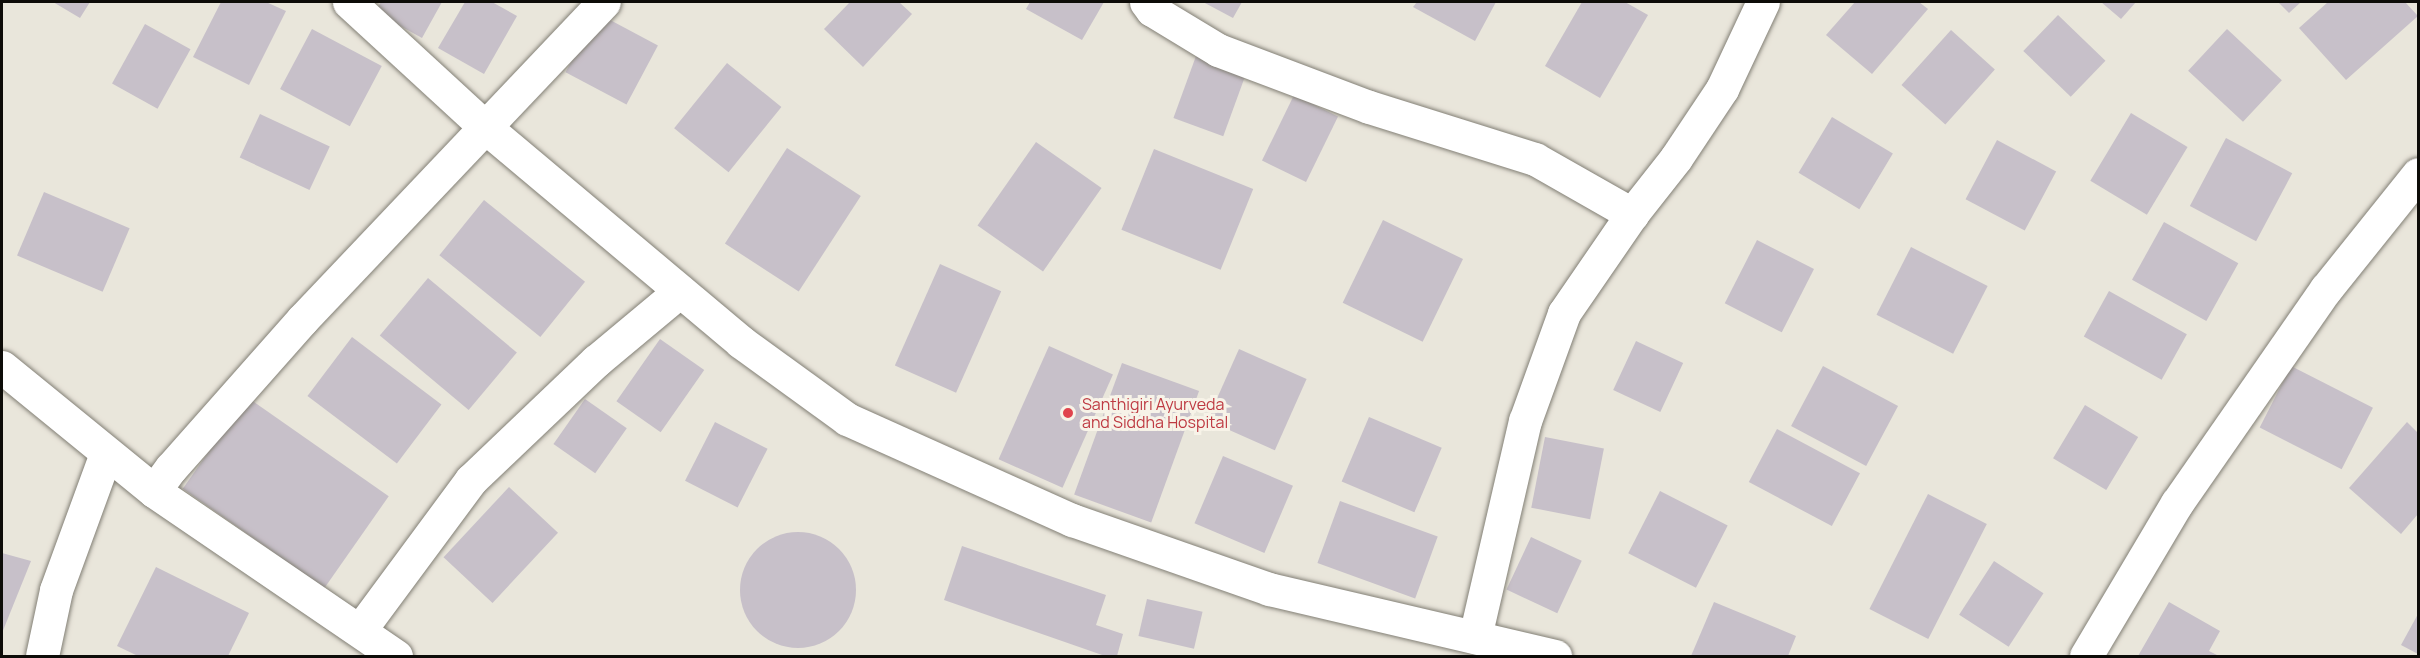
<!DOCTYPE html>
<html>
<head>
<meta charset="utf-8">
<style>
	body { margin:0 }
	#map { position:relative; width:2420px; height:658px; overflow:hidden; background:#e9e6db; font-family:Manrope,sans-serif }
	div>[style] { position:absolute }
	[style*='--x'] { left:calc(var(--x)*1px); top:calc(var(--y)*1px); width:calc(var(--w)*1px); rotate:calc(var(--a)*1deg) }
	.building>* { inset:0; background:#c7c0c9; transform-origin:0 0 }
	.round { border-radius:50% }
	.roads { filter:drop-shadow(0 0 2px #827f75) drop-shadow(0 0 2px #827f75) }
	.minor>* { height:33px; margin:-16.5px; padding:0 16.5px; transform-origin:16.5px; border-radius:16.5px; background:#fff }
	.dots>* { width:16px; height:16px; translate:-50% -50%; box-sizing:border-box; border:3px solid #f7f3e8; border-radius:50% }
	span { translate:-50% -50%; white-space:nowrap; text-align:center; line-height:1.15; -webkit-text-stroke:6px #f7f3e8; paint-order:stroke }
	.health-label { font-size:16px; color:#be3a42 }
	.left { translate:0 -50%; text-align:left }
	.frame { position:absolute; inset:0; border:3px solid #0d0c08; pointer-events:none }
</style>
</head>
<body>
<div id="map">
	<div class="building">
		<i style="clip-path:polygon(53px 2px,90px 2px,80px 18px)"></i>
		<i style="clip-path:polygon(221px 2px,266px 2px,286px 11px,249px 85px,193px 57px)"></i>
		<i style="clip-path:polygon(381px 2px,442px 2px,422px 38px,375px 12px)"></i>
		<i style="clip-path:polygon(465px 2px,492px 2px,517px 16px,484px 74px,438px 48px)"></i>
		<i style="clip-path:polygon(850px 2px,899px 2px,912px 14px,863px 67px,824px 29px)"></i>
		<i style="clip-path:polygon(1030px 2px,1104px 2px,1082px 40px,1026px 9px)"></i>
		<i style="clip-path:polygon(1203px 2px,1242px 2px,1233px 18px)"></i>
		<i style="clip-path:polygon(1417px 2px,1496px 2px,1475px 41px,1413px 7px)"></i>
		<i style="clip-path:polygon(1582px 2px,1625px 2px,1648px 15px,1600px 98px,1545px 66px)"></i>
		<i style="clip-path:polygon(1855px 2px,1919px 2px,1928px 9px,1872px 74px,1826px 35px)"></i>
		<i style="clip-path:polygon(2101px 2px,2136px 2px,2121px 19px)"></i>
		<i style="clip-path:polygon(2278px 2px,2301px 2px,2289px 13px)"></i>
		<i style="clip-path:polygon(2328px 2px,2405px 2px,2418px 16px,2346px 80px,2299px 28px)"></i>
		<i style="left:597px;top:13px;width:69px;height:67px;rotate:28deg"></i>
		<i style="left:2058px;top:15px;width:66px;height:50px;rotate:44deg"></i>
		<i style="left:145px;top:24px;width:52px;height:68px;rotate:29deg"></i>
		<i style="left:312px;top:29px;width:79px;height:68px;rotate:28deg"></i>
		<i style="left:2227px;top:29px;width:75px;height:57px;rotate:43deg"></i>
		<i style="left:1951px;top:30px;width:59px;height:74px;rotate:42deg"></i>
		<i style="left:1196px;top:56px;width:53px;height:66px;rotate:20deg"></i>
		<i style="left:727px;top:63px;width:70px;height:84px;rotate:39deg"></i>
		<i style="left:1294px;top:95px;width:49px;height:73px;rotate:26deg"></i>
		<i style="left:2131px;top:113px;width:66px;height:79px;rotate:31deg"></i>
		<i style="left:260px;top:114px;width:77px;height:48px;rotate:25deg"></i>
		<i style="left:1832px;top:117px;width:71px;height:65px;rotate:31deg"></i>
		<i style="left:2226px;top:138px;width:75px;height:77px;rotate:28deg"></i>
		<i style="left:1997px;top:140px;width:67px;height:67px;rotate:28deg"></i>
		<i style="left:1036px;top:142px;width:80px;height:102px;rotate:35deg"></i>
		<i style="left:787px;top:148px;width:88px;height:114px;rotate:33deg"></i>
		<i style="left:1154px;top:149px;width:107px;height:87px;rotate:22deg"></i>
		<i style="left:44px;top:192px;width:93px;height:69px;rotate:23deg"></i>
		<i style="left:484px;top:200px;width:130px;height:71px;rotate:39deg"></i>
		<i style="left:1383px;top:220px;width:89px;height:92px;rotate:26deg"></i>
		<i style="left:2164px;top:222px;width:85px;height:66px;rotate:29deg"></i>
		<i style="left:1757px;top:240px;width:64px;height:71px;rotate:27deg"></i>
		<i style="left:1911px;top:247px;width:86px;height:76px;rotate:27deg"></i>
		<i style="left:940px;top:264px;width:67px;height:111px;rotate:24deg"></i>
		<i style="left:428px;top:278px;width:116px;height:75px;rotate:40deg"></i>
		<i style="left:2109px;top:291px;width:89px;height:52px;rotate:29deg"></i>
		<i style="left:352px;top:337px;width:112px;height:74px;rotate:37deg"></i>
		<i style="left:660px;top:339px;width:54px;height:76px;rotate:35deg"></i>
		<i style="left:1636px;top:341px;width:52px;height:54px;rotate:25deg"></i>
		<i style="left:1049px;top:346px;width:70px;height:124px;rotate:24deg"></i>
		<i style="left:1239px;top:349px;width:74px;height:78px;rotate:24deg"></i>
		<i style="left:1122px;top:363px;width:82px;height:140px;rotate:20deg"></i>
		<i style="left:1823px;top:366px;width:85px;height:68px;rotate:28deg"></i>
		<i style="left:2291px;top:366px;width:92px;height:69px;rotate:27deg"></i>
		<i style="left:247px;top:397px;width:173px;height:112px;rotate:35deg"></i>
		<i style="left:585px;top:399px;width:51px;height:55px;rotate:35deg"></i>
		<i style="left:2085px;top:405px;width:62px;height:62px;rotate:31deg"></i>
		<i style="left:1369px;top:417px;width:79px;height:70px;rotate:23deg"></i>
		<i style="left:715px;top:422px;width:59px;height:66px;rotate:27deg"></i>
		<i style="clip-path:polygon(2407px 422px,2418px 433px,2418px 514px,2401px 534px,2349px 488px)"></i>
		<i style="left:1777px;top:429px;width:94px;height:60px;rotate:28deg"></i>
		<i style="left:1545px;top:437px;width:60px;height:72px;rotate:11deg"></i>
		<i style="left:1223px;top:456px;width:76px;height:73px;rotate:23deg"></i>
		<i style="left:509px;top:487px;width:67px;height:96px;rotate:43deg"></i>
		<i style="left:1660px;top:491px;width:76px;height:70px;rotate:27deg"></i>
		<i style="left:1928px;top:494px;width:66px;height:129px;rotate:27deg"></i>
		<i style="left:1340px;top:501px;width:104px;height:66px;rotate:20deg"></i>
		<i class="round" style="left:740px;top:532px;width:116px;height:116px"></i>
		<i style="left:1531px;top:537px;width:56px;height:58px;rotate:25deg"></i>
		<i style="clip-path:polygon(962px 546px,1106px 595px,1096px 625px,1123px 634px,1117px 656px,1105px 656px,944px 600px)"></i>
		<i style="clip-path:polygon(2px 553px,31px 561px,2px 633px)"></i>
		<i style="left:1994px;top:561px;width:59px;height:64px;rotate:33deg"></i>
		<i style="clip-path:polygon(156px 567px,249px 613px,228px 656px,138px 656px,117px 646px)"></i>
		<i style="left:1147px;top:599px;width:57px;height:38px;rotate:13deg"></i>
		<i style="clip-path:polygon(1714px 602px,1796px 636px,1788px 656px,1691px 656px)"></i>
		<i style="clip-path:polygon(2169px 602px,2220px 631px,2209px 651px,2219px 656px,2138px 656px)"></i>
		<i style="clip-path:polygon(2418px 614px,2418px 654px,2401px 645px)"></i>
	</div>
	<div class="roads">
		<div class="minor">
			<i style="--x:349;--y:2;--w:185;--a:42.6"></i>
			<i style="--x:485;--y:127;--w:334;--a:40"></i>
			<i style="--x:741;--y:342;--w:131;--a:36"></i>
			<i style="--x:847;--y:419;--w:247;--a:24.2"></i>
			<i style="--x:1072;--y:520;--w:209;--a:19.3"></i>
			<i style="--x:1269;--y:589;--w:294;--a:13.2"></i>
			<i style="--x:1146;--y:2;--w:10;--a:53"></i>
			<i style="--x:1152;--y:10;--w:77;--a:31.2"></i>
			<i style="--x:1218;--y:50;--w:161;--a:20.7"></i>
			<i style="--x:1369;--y:107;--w:174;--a:17.4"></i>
			<i style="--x:1535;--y:159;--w:112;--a:29.6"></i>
			<i style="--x:1632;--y:214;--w:71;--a:-51.8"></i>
			<i style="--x:1676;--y:158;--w:83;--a:-56.3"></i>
			<i style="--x:1722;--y:89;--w:96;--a:-64.8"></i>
			<i style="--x:2;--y:367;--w:196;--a:39.2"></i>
			<i style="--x:154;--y:491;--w:29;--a:-54"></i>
			<i style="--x:171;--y:468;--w:199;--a:-48.5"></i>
			<i style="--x:303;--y:319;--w:437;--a:-46.5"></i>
			<i style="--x:154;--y:491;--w:293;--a:34.3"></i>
			<i style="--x:360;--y:630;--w:187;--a:-53.5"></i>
			<i style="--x:471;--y:480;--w:173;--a:-43.6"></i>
			<i style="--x:596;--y:361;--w:109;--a:-39.8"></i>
			<i style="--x:1475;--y:637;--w:222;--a:-77"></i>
			<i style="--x:1525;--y:421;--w:115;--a:-70.1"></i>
			<i style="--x:1564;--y:313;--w:120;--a:-55.5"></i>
			<i style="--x:42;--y:656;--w:67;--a:-78"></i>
			<i style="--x:56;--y:590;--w:146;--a:-69.9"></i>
			<i style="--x:2086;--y:656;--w:178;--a:-59.3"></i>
			<i style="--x:2177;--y:503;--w:261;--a:-55.2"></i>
			<i style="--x:2326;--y:289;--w:147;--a:-51.3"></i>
		</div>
	</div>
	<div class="dots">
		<i style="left:1068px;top:413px;background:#e0444e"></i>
	</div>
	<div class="health-label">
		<span class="left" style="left:1082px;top:413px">Santhigiri Ayurveda<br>and Siddha Hospital</span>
	</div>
	<div class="frame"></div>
</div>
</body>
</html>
